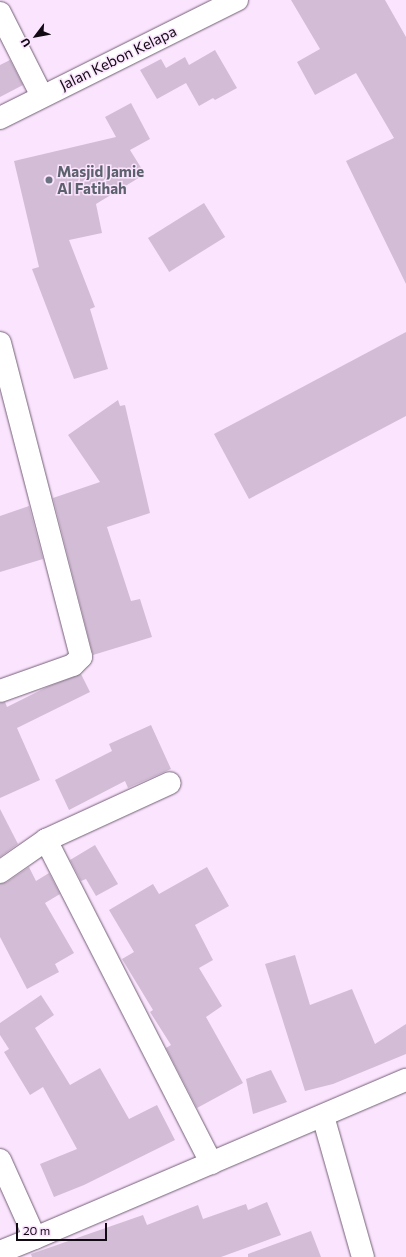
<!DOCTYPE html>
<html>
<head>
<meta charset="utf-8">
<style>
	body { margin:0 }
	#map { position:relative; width:406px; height:1257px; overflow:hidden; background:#fbe4fe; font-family:Commissioner,sans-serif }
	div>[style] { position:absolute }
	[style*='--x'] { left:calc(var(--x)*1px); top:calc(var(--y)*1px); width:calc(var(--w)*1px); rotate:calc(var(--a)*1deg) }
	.building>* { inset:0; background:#d3bdd6; transform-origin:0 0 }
	.roads { filter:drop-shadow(0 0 1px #725f75) drop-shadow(0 0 1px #725f75) }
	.minor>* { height:22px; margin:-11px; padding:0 11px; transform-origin:11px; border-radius:11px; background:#fff }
	.tertiary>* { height:22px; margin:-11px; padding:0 11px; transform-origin:11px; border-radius:11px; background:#fff }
	.dots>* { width:11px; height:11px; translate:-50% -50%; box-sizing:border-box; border:2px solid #fbe4fe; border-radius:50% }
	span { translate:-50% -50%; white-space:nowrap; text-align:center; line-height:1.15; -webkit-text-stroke:3px #fbe4fe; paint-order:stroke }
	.street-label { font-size:15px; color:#110a12 }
	.worship-label { font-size:15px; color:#5b616d; font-weight:700 }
	.left { translate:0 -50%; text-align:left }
	.north { position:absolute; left:16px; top:16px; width:40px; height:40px; -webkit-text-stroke:3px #fbe4fe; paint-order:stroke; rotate:238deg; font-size:11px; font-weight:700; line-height:16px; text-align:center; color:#110a12 }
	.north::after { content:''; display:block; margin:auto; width:14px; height:18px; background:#110a12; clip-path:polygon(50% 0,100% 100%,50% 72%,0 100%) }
	.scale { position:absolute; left:16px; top:1223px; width:91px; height:18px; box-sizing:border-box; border:2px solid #110a12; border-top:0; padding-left:5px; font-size:12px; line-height:14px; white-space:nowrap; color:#110a12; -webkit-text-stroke:3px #fbe4fe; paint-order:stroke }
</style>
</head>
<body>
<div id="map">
	<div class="building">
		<i style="clip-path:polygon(291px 0,385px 0,406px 37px,406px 284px,346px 161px,394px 138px,356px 73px,315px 95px,297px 62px,320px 49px)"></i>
		<i style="clip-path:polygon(215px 50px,237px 88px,215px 100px,213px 98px,199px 106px,186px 83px,157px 99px,140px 70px,161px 59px,166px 68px,185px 57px,189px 65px)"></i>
		<i style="clip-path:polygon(10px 60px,23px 85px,0 97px,0 65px)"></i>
		<i style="clip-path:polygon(131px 103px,150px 139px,130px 150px,145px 174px,96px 204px,102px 233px,69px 240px,95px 307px,90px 309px,108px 369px,74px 379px,32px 269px,39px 267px,14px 161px,116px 137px,105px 117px)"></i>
		<i style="left:204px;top:203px;width:40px;height:66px;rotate:58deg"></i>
		<i style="clip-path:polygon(406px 332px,406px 416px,249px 499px,214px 434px)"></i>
		<i style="clip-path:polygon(118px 400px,120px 406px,125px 405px,150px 513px,107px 527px,131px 601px,140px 599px,152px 637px,93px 655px,53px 498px,100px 482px,68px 435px)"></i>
		<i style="clip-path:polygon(29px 506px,43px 559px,0 572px,0 516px)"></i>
		<i style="clip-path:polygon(81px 674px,90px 692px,17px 728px,40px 780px,0 798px,0 703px,5px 702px,7px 707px,47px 687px)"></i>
		<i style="clip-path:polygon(151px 725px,171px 769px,128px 788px,125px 781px,69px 810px,55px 780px,112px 751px,109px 744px)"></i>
		<i style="clip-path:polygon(0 809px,18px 844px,0 857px)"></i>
		<i style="clip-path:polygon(95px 845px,118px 884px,96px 896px,86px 879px,81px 881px,70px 860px)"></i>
		<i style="clip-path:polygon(29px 867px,36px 881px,49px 873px,60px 894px,45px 903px,74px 953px,55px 964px,59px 972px,27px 989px,0 937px,0 884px,7px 882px)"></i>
		<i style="clip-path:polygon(207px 867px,229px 906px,195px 925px,213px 960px,199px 968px,222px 1006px,206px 1017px,243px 1083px,197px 1108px,166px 1048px,171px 1045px,150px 1012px,153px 1010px,122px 959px,134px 952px,109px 910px,153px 884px,159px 894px)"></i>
		<i style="clip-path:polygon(295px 955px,310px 1005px,352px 989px,375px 1044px,406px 1024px,406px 1054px,333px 1084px,305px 1091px,265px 964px)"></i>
		<i style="clip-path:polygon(41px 995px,54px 1015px,35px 1028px,70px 1085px,100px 1068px,129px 1119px,157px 1105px,175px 1140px,84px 1185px,54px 1197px,40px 1164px,77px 1149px,43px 1087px,30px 1095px,4px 1052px,9px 1049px,0 1035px,0 1023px)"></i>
		<i style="clip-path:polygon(271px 1070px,287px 1102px,253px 1114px,246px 1079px)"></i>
		<i style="clip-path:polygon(267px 1202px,281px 1235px,221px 1257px,32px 1257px,31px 1254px,143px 1215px,147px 1225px,198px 1205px,203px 1219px,246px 1204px,248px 1210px)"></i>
		<i style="clip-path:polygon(311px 1231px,321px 1257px,248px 1257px,248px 1254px)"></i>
	</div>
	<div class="roads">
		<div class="minor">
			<i style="--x:0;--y:13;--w:93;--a:63.2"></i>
			<i style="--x:0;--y:343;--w:324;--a:75.5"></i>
			<i style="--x:81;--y:657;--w:11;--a:135"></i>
			<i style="--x:73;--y:665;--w:77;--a:160.4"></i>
			<i style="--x:46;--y:840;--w:363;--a:62.9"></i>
			<i style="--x:0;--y:872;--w:56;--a:-34.8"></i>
			<i style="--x:46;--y:840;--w:136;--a:-24.7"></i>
			<i style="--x:323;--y:1116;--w:147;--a:74.2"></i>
			<i style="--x:0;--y:1160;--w:85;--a:65.8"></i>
			<i style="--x:0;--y:1252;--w:38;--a:-22"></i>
			<i style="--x:35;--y:1238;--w:403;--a:-23.1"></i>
		</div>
		<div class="tertiary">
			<i style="--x:0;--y:118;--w:265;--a:-26.5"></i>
		</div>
	</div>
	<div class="dots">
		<i style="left:49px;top:180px;background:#6b7280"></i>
	</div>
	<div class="street-label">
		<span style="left:118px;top:58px;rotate:-26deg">Jalan Kebon Kelapa</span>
	</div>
	<div class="worship-label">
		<span class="left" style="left:57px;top:180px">Masjid Jamie<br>Al Fatihah</span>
	</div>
	<div class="north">U</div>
	<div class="scale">20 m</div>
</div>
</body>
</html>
